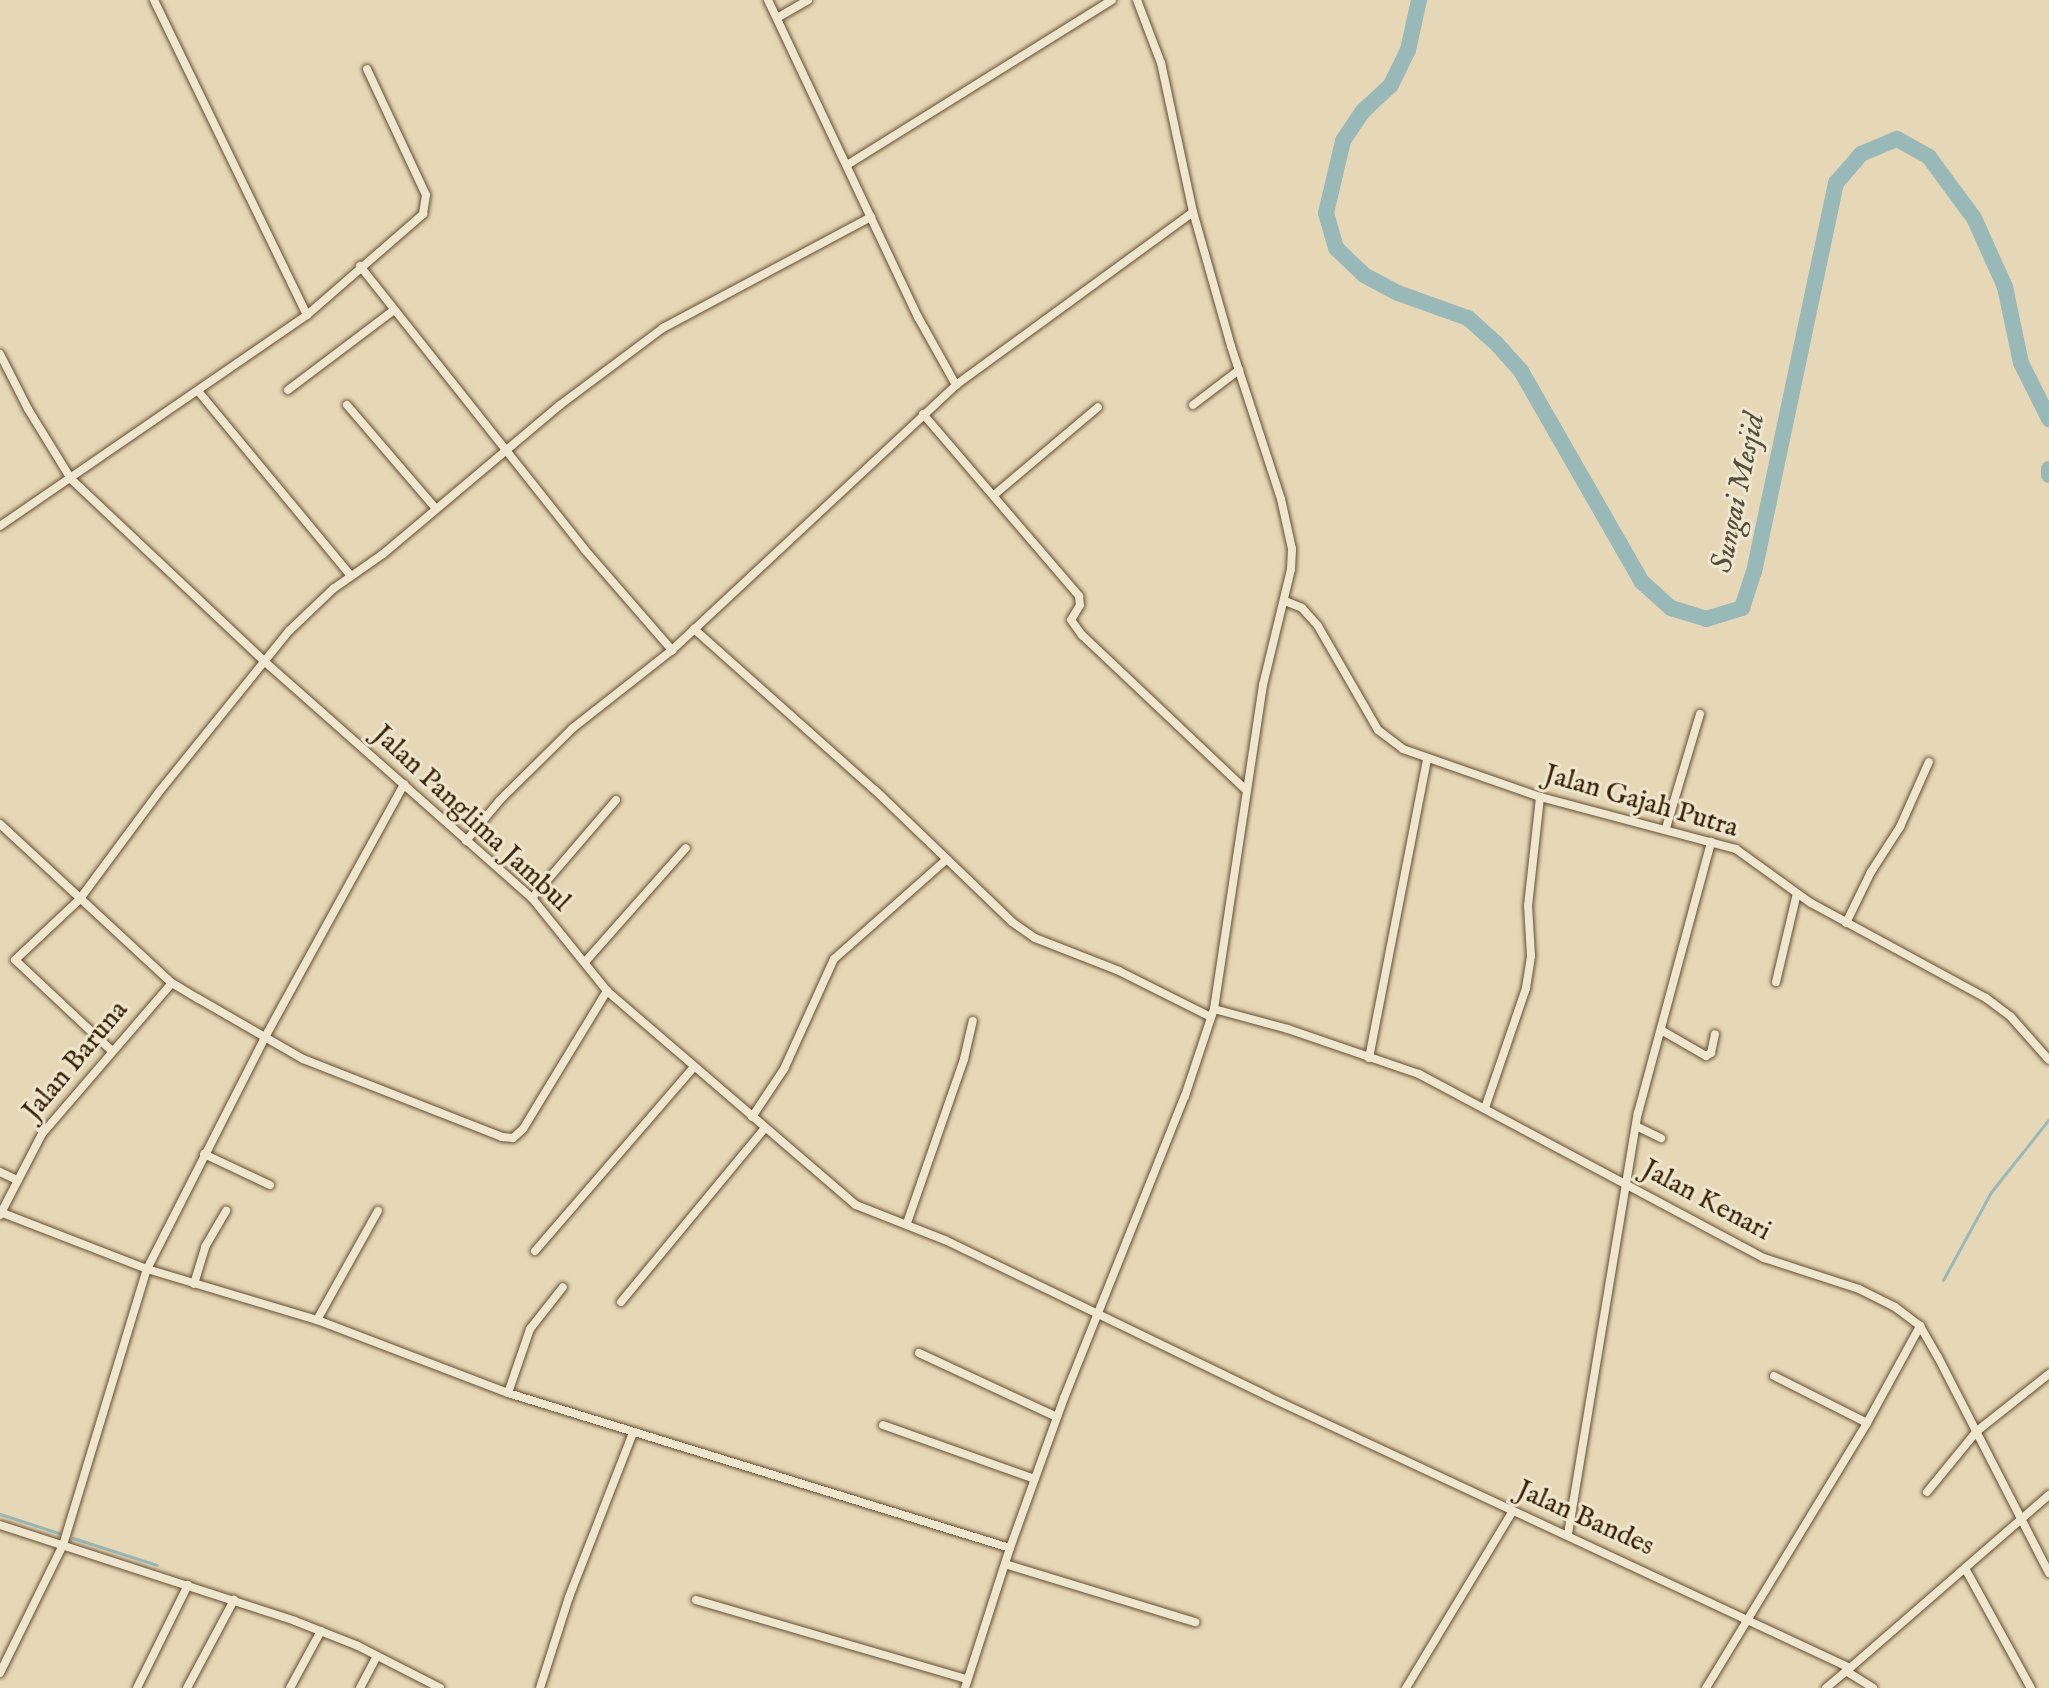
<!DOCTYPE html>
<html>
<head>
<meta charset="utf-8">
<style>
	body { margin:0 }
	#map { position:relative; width:2049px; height:1688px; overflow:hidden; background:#e6d8b7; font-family:"IM FELL English",serif }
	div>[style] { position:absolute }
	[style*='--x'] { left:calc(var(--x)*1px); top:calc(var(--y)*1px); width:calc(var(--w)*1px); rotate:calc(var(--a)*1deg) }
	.stream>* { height:3px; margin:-1.5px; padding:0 1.5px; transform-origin:1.5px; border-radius:1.5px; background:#99b8b8 }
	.river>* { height:16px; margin:-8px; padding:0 8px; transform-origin:8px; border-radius:8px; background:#99b8b8 }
	.roads { filter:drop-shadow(0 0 2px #644e31) drop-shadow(0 0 2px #644e31) }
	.minor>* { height:8px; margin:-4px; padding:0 4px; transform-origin:4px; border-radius:4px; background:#efe6d0 }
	span { translate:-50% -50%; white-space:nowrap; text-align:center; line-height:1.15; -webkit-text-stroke:6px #efe6d0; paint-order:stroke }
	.street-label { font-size:28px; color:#382004 }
	.water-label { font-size:30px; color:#554e3a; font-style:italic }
</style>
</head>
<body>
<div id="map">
	<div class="stream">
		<i style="--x:1943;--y:1280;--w:100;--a:-61.4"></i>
		<i style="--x:1991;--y:1192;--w:93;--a:-51.5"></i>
		<i style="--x:0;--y:1514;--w:62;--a:17.9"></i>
		<i style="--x:73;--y:1538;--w:88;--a:17.8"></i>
	</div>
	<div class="river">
		<i style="--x:1419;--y:0;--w:51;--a:102.4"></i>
		<i style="--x:1408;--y:50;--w:39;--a:116"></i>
		<i style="--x:1391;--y:85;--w:38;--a:137"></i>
		<i style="--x:1363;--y:111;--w:36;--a:124"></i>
		<i style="--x:1343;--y:141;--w:74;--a:103.3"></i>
		<i style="--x:1326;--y:213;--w:36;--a:74"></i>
		<i style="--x:1336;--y:248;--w:39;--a:44"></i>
		<i style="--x:1364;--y:275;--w:38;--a:28"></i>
		<i style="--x:1398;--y:293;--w:74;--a:19.7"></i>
		<i style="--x:1468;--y:318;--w:36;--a:42"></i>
		<i style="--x:1495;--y:342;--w:39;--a:48"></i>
		<i style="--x:1521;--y:371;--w:243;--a:60.2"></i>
		<i style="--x:1642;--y:582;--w:39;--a:42"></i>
		<i style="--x:1671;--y:608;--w:37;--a:17"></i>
		<i style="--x:1706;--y:619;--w:38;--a:-17"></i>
		<i style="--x:1742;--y:608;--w:38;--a:-72"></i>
		<i style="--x:1754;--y:572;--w:398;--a:-78.1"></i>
		<i style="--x:1836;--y:183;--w:38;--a:-49"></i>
		<i style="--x:1861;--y:154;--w:39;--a:-23"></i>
		<i style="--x:1897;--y:139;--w:37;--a:29"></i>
		<i style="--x:1929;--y:157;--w:76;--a:53.6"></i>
		<i style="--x:1974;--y:218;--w:76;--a:65.8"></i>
		<i style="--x:2005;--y:287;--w:78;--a:78.1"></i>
		<i style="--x:2021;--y:363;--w:63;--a:63.4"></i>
		<i style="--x:2049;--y:469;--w:6;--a:90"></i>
	</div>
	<div class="roads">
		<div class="minor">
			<i style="--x:154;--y:0;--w:350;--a:64.1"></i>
			<i style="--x:768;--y:0;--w:351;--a:64.7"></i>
			<i style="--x:918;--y:317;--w:78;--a:60.8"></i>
			<i style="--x:777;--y:18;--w:36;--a:-30"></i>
			<i style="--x:847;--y:165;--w:312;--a:-31.9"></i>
			<i style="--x:360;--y:266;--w:362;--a:51.6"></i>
			<i style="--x:585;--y:550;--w:133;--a:49"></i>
			<i style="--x:0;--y:354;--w:62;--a:63"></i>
			<i style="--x:28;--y:409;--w:82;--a:58.4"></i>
			<i style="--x:71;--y:479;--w:265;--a:43.3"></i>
			<i style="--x:264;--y:661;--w:358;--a:41.5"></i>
			<i style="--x:532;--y:898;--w:119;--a:51.1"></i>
			<i style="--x:607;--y:991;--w:328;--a:40.7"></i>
			<i style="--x:856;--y:1205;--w:96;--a:21.5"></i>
			<i style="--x:945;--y:1240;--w:358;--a:25.8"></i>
			<i style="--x:1267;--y:1396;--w:643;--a:25.01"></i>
			<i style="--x:1850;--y:1668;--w:264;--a:-41"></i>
			<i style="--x:288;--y:390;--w:133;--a:-37"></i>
			<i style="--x:198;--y:391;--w:240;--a:50.4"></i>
			<i style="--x:347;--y:405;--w:137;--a:49.4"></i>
			<i style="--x:1193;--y:405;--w:58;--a:-37.3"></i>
			<i style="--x:923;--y:414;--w:240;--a:49.4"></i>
			<i style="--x:1079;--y:596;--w:9;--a:84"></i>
			<i style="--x:1080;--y:605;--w:17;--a:121"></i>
			<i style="--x:1071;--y:620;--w:19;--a:54"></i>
			<i style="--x:1082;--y:635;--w:224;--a:43.4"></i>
			<i style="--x:994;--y:495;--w:136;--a:-40.2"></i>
			<i style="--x:0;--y:526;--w:373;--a:-34.5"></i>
			<i style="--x:307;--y:315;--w:154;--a:-41"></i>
			<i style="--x:423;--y:214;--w:19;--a:-81"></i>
			<i style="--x:426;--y:195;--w:139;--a:-115.1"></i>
			<i style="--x:1285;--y:601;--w:18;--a:22"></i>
			<i style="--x:1302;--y:608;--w:24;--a:48"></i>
			<i style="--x:1318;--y:626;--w:120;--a:60"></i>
			<i style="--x:1378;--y:730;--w:31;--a:37"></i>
			<i style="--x:1403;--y:749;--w:145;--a:19.3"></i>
			<i style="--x:1540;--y:797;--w:203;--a:14.9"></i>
			<i style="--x:1736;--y:849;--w:92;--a:35.8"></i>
			<i style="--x:1811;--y:903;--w:199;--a:28.5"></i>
			<i style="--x:1986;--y:998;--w:31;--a:37"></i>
			<i style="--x:2011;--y:1017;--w:57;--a:48.5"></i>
			<i style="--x:694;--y:629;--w:242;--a:41.7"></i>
			<i style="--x:875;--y:790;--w:190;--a:43.9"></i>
			<i style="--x:1012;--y:922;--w:28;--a:35"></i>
			<i style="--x:1035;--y:938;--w:90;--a:21.4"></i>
			<i style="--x:1119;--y:971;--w:101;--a:26.6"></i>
			<i style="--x:0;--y:824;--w:234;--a:42.8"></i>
			<i style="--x:172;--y:983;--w:31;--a:31"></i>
			<i style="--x:199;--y:999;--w:120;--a:30"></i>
			<i style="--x:303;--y:1059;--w:214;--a:21.4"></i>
			<i style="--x:502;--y:1137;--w:11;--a:5"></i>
			<i style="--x:513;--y:1138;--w:13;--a:-42"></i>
			<i style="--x:523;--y:1129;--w:162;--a:-58.7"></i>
			<i style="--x:1666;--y:828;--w:119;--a:-73.4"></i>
			<i style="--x:466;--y:841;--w:53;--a:-50.3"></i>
			<i style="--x:500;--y:800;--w:103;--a:-44.6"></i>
			<i style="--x:573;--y:728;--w:126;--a:-38.2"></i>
			<i style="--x:672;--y:650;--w:388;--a:-43"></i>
			<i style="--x:956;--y:385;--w:293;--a:-36.1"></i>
			<i style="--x:532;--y:898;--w:129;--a:-49.4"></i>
			<i style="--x:1846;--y:923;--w:57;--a:-63.9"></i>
			<i style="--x:1871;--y:872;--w:54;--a:-57.2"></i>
			<i style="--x:1900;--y:827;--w:71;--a:-66"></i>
			<i style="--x:585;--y:962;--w:152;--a:-48.5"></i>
			<i style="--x:1776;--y:982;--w:91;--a:-76.7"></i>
			<i style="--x:1214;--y:1009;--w:77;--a:15.1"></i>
			<i style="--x:1288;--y:1029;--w:139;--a:19"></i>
			<i style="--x:1419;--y:1074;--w:391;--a:28.1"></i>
			<i style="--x:1764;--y:1258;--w:100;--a:18.1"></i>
			<i style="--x:1859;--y:1289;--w:40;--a:26.6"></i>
			<i style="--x:1895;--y:1307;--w:31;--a:37"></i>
			<i style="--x:1920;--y:1326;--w:36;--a:60"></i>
			<i style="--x:1938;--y:1357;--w:243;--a:62.8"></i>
			<i style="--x:1661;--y:1030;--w:52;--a:30"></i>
			<i style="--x:1706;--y:1056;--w:6;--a:-31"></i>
			<i style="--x:1711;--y:1053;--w:19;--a:-78"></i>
			<i style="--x:112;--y:1051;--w:133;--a:-136.8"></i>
			<i style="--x:15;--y:960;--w:88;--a:-43.2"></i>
			<i style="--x:79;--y:900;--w:134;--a:-53.5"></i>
			<i style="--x:159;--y:792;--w:207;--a:-51.1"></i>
			<i style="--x:289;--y:631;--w:61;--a:-43.7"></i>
			<i style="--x:333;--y:589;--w:61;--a:-35"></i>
			<i style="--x:383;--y:554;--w:231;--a:-40.1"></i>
			<i style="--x:560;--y:405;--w:129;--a:-36.8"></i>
			<i style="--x:663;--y:328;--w:236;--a:-28.1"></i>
			<i style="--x:1369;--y:1058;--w:305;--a:-79"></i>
			<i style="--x:1485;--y:1108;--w:127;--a:-71.1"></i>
			<i style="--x:1526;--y:988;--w:32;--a:-81"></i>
			<i style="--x:1531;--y:956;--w:50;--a:-93.4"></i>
			<i style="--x:1528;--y:906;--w:110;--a:-83.7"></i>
			<i style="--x:752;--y:1117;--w:58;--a:-56.3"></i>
			<i style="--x:784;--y:1069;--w:121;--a:-65.6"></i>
			<i style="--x:834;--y:959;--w:149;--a:-41.5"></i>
			<i style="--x:1636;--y:1126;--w:28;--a:26"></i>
			<i style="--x:204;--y:1154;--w:73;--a:25.2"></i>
			<i style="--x:0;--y:1172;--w:19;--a:25"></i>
			<i style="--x:0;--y:1212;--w:158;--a:21.2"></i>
			<i style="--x:147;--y:1269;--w:177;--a:16.7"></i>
			<i style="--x:317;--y:1320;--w:204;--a:20.9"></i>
			<i style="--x:508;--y:1393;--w:525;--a:17.16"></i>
			<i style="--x:0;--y:1215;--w:91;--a:-62.6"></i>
			<i style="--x:42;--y:1134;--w:199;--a:-49.3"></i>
			<i style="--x:907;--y:1223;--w:174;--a:-70.8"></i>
			<i style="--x:964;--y:1059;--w:39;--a:-77"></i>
			<i style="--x:535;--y:1251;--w:242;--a:-49.2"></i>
			<i style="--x:194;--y:1284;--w:39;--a:-73"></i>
			<i style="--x:205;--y:1247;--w:42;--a:-59.7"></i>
			<i style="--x:621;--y:1302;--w:226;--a:-50.4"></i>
			<i style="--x:317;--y:1320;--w:125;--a:-60.8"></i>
			<i style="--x:919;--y:1353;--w:152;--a:24.9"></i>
			<i style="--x:1774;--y:1376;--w:104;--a:26.8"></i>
			<i style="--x:508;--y:1393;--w:68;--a:-71"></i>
			<i style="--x:530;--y:1329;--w:53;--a:-51.8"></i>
			<i style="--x:883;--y:1425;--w:161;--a:19.6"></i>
			<i style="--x:1927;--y:1492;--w:79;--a:-50.7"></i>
			<i style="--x:1977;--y:1431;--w:92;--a:-38.4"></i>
			<i style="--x:0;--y:1525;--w:310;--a:18"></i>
			<i style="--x:295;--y:1621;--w:68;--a:21.6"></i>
			<i style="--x:358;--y:1646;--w:92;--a:27.1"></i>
			<i style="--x:1568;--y:1534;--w:427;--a:-80.6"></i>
			<i style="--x:1638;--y:1113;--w:281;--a:-74.9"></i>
			<i style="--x:1005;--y:1564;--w:199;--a:17"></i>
			<i style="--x:1966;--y:1570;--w:135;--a:61.2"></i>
			<i style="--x:696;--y:1600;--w:282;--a:16.3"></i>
			<i style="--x:1846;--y:1671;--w:32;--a:32"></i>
			<i style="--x:0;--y:1673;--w:143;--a:-63.8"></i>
			<i style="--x:63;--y:1545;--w:288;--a:-73.1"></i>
			<i style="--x:147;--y:1269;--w:258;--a:-63"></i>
			<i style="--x:264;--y:1039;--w:291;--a:-61.2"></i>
			<i style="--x:137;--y:1688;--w:115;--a:-63.7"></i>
			<i style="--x:187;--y:1688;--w:100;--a:-61.9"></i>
			<i style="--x:290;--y:1688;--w:65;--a:-61.5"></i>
			<i style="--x:360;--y:1688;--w:36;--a:-62"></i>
			<i style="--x:540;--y:1688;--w:96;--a:-72.3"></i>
			<i style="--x:569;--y:1597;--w:176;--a:-68.7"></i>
			<i style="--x:965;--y:1688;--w:147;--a:-72.2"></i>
			<i style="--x:1010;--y:1548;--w:159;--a:-70.2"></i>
			<i style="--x:1064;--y:1398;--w:325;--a:-68.2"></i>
			<i style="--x:1185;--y:1096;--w:92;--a:-71.6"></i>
			<i style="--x:1214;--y:1009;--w:328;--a:-81.4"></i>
			<i style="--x:1263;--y:685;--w:119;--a:-76.4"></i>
			<i style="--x:1291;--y:569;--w:20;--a:-87"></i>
			<i style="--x:1292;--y:549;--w:51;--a:-102.4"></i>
			<i style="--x:1281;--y:499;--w:161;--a:-108.1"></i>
			<i style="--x:1231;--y:346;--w:139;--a:-105.8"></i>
			<i style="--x:1193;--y:212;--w:152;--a:-102.1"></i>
			<i style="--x:1161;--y:63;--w:67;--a:-110.9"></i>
			<i style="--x:1406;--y:1688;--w:205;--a:-58.9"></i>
			<i style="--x:1706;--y:1688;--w:310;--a:-58.7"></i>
			<i style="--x:1867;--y:1423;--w:111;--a:-61.3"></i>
			<i style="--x:1826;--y:1688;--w:31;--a:-40"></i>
		</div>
	</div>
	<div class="street-label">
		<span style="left:1641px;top:802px;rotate:16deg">Jalan Gajah Putra</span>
		<span style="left:471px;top:819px;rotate:43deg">Jalan Panglima Jambul</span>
		<span style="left:76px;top:1061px;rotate:-50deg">Jalan Baruna</span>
		<span style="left:1706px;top:1201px;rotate:28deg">Jalan Kenari</span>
		<span style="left:1585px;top:1519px;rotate:24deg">Jalan Bandes</span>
	</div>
	<div class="water-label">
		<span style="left:1739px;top:493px;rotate:-78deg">Sungai Mesjid</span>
	</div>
</div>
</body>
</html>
